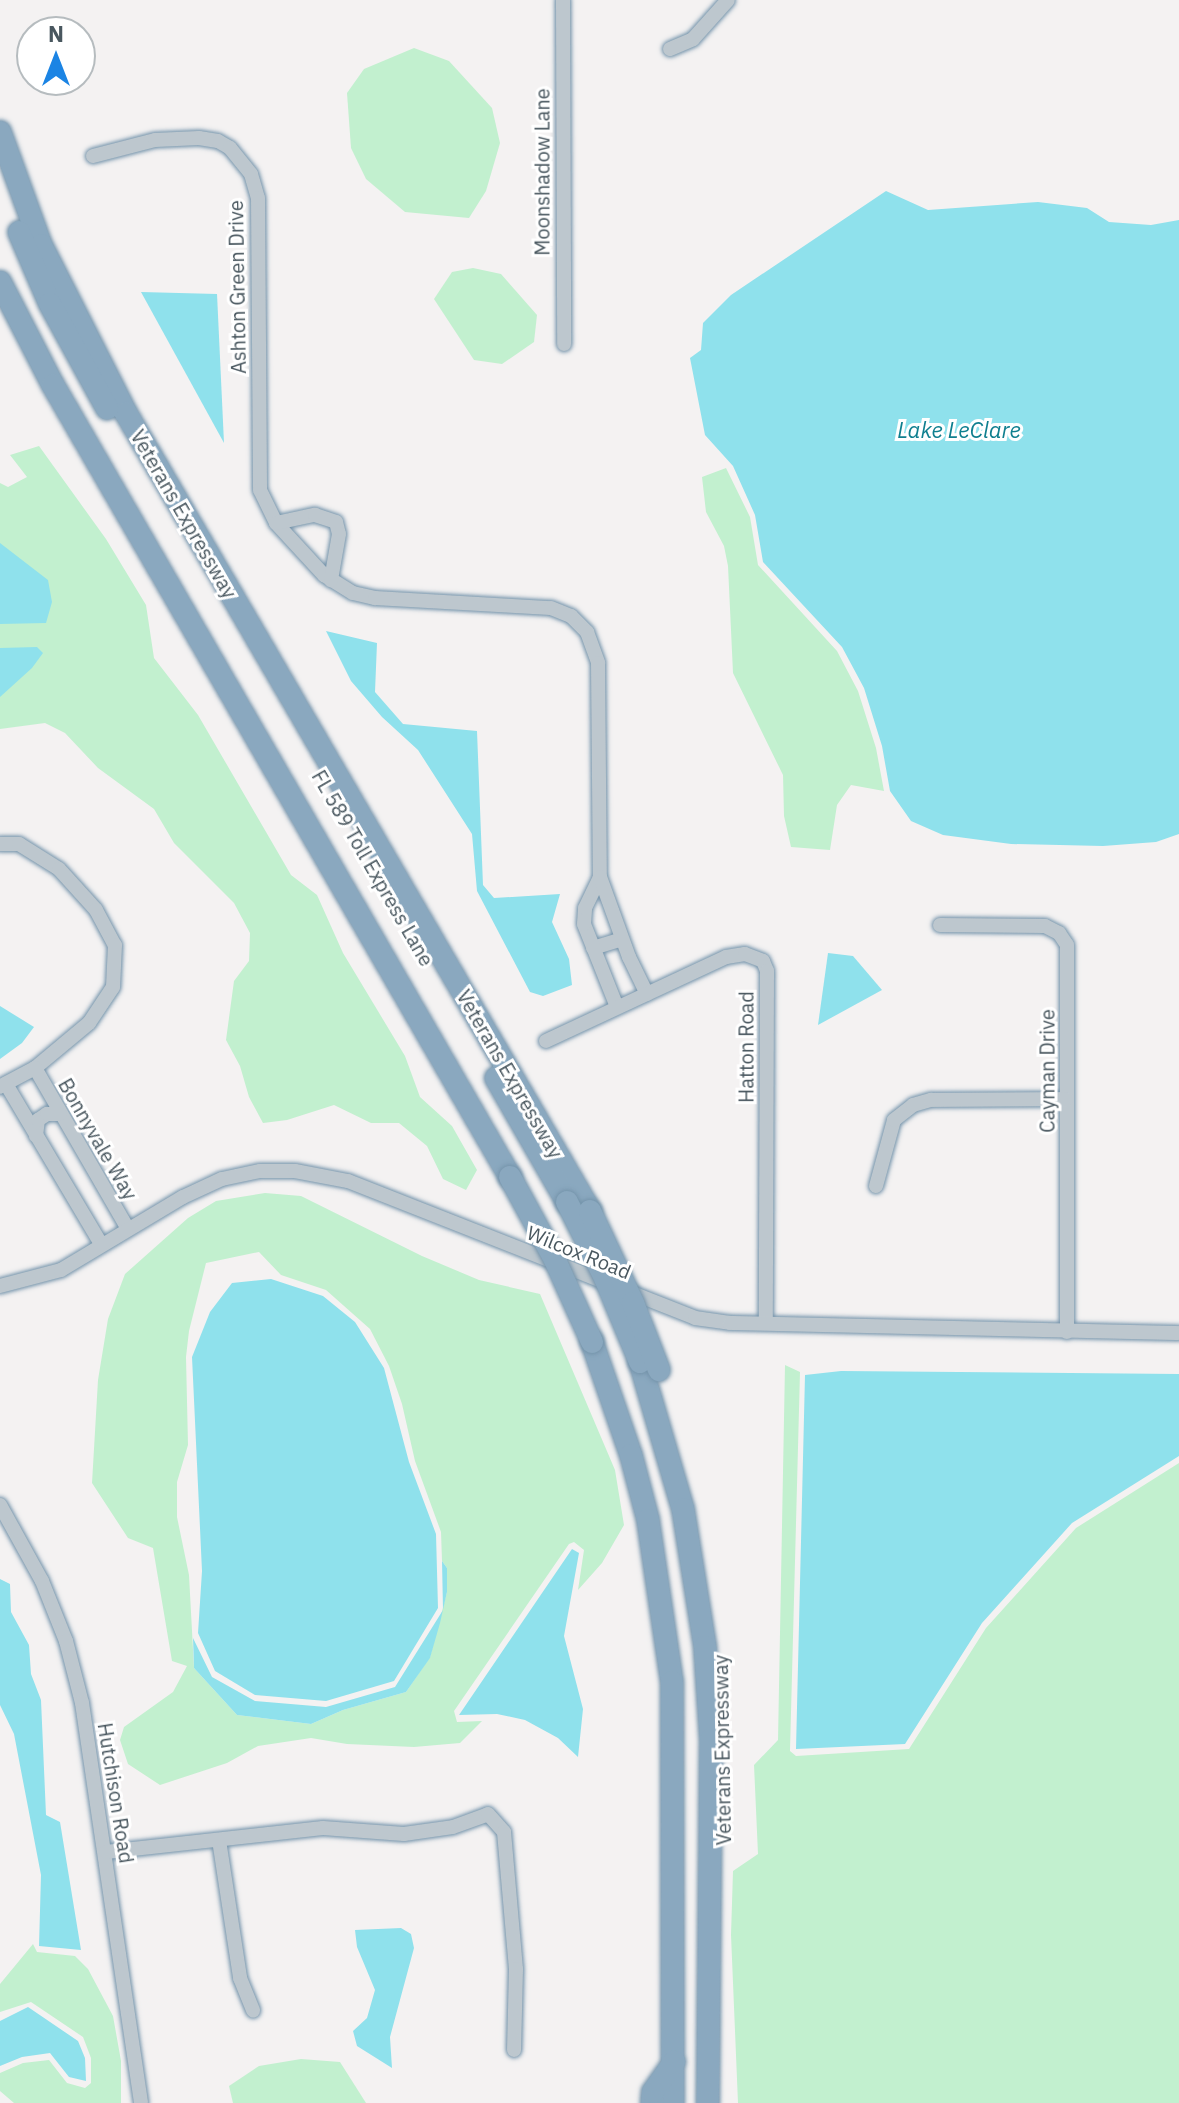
<!DOCTYPE html>
<html>
<head>
<meta charset="utf-8">
<style>
	body { margin:0 }
	#map { position:relative; width:1179px; height:2103px; overflow:hidden; background:#f4f2f2; font-family:"IBM Plex Sans",sans-serif }
	div>[style] { position:absolute }
	[style*='--x'] { left:calc(var(--x)*1px); top:calc(var(--y)*1px); width:calc(var(--w)*1px); rotate:calc(var(--a)*1deg) }
	.green>* { inset:0; background:#c2f0cf }
	.water>* { inset:0; background:#8fe1ec }
	.roads { filter:drop-shadow(0 0 2px #7594ab) drop-shadow(0 0 2px #7594ab) }
	.minor>* { height:14px; margin:-7px; padding:0 7px; transform-origin:7px; border-radius:7px; background:#bdc7ce }
	.highway>* { height:22px; margin:-11px; padding:0 11px; transform-origin:11px; border-radius:11px; background:#8aa8bf }
	.bridges { filter:drop-shadow(0 0 2px #7594ab) drop-shadow(0 0 2px #7594ab) }
	.highway-bridge>* { height:22px; margin:-11px; padding:0 11px; transform-origin:11px; border-radius:11px; background:#8aa8bf }
	span { translate:-50% -50%; white-space:nowrap; text-align:center; line-height:1.15; -webkit-text-stroke:6px #fff; paint-order:stroke }
	.street-label { font-size:20px; color:#49575f }
	.water-label { font-size:22px; color:#0f7f8f; font-style:italic }
	.north { position:absolute; left:16px; top:16px; width:80px; height:80px; box-sizing:border-box; background:#fff; border:2px solid #b6bcbf; border-radius:50%; rotate:0deg; font-size:22px; font-weight:700; line-height:32px; text-align:center; color:#49575f }
	.north::after { content:''; display:block; margin:auto; width:28px; height:36px; background:#1b84e4; clip-path:polygon(50% 0,100% 100%,50% 72%,0 100%) }
</style>
</head>
<body>
<div id="map">
	<div class="green">
		<i style="clip-path:polygon(414px 48px,449px 61px,492px 108px,500px 143px,486px 191px,469px 218px,405px 212px,366px 179px,351px 148px,347px 93px,364px 69px)"></i>
		<i style="clip-path:polygon(473px 268px,501px 274px,537px 315px,534px 342px,502px 364px,474px 360px,434px 299px,452px 272px)"></i>
		<i style="clip-path:polygon(39px 446px,106px 539px,146px 605px,154px 658px,198px 715px,291px 875px,317px 895px,343px 953px,405px 1056px,420px 1097px,452px 1126px,477px 1170px,466px 1190px,443px 1179px,427px 1146px,399px 1123px,371px 1123px,334px 1105px,287px 1120px,263px 1123px,249px 1097px,240px 1066px,226px 1040px,234px 981px,249px 961px,250px 933px,234px 903px,174px 843px,154px 809px,98px 768px,65px 733px,45px 723px,0 729px,0 483px,8px 487px,27px 477px,10px 455px)"></i>
		<i style="clip-path:polygon(726px 468px,750px 517px,758px 565px,837px 651px,858px 691px,876px 748px,884px 791px,851px 785px,837px 805px,830px 850px,791px 847px,784px 816px,783px 775px,733px 673px,728px 566px,724px 546px,706px 512px,702px 477px)"></i>
		<i style="clip-path:polygon(evenodd,265px 1193px,301px 1196px,422px 1256px,479px 1280px,540px 1294px,615px 1470px,624px 1525px,602px 1563px,578px 1590px,584px 1550px,574px 1542px,569px 1544px,454px 1711px,457px 1722px,482px 1721px,460px 1743px,414px 1747px,347px 1744px,311px 1738px,258px 1746px,227px 1763px,160px 1785px,128px 1764px,120px 1740px,124px 1727px,173px 1692px,187px 1666px,172px 1661px,153px 1548px,128px 1538px,92px 1483px,98px 1380px,108px 1319px,125px 1274px,188px 1218px,216px 1201px,265px 1193px,259px 1252px,281px 1275px,326px 1290px,370px 1329px,389px 1366px,402px 1404px,415px 1461px,441px 1532px,442px 1561px,447px 1568px,447px 1592px,430px 1657px,406px 1692px,343px 1710px,311px 1724px,237px 1715px,194px 1668px,189px 1575px,177px 1517px,177px 1482px,188px 1445px,186px 1357px,189px 1331px,206px 1263px,259px 1252px)"></i>
		<i style="clip-path:polygon(785px 1365px,800px 1372px,790px 1751px,796px 1756px,909px 1749px,986px 1628px,1076px 1528px,1179px 1463px,1179px 2103px,738px 2103px,731px 1935px,733px 1871px,758px 1854px,754px 1765px,778px 1740px)"></i>
		<i style="clip-path:polygon(33px 1944px,37px 1952px,75px 1956px,88px 1969px,113px 2016px,121px 2061px,121px 2103px,14px 2103px,0 2091px,0 2073px,23px 2063px,49px 2060px,67px 2083px,85px 2088px,91px 2083px,91px 2058px,83px 2037px,31px 2002px,0 2012px,0 1984px)"></i>
		<i style="clip-path:polygon(301px 2059px,340px 2062px,366px 2103px,233px 2103px,229px 2086px,259px 2066px)"></i>
	</div>
	<div class="water">
		<i style="clip-path:polygon(886px 191px,928px 210px,1038px 202px,1087px 208px,1109px 222px,1151px 225px,1179px 220px,1179px 834px,1156px 842px,1103px 846px,1011px 844px,943px 835px,911px 821px,890px 791px,882px 746px,864px 688px,842px 647px,763px 562px,755px 515px,733px 466px,705px 435px,690px 358px,701px 350px,703px 323px,731px 295px)"></i>
		<i style="clip-path:polygon(141px 292px,217px 294px,224px 443px)"></i>
		<i style="clip-path:polygon(0 543px,48px 580px,52px 602px,46px 623px,0 624px)"></i>
		<i style="clip-path:polygon(326px 631px,377px 643px,375px 692px,403px 724px,477px 731px,483px 885px,494px 898px,560px 894px,552px 922px,569px 959px,572px 985px,543px 996px,530px 992px,477px 891px,472px 834px,418px 750px,382px 717px,351px 681px)"></i>
		<i style="clip-path:polygon(37px 647px,43px 653px,32px 668px,0 697px,0 648px)"></i>
		<i style="clip-path:polygon(828px 953px,853px 956px,882px 990px,818px 1025px)"></i>
		<i style="clip-path:polygon(0 1006px,34px 1027px,22px 1043px,0 1059px)"></i>
		<i style="clip-path:polygon(271px 1279px,323px 1296px,355px 1322px,384px 1368px,409px 1462px,436px 1534px,438px 1608px,394px 1681px,326px 1701px,255px 1695px,215px 1671px,198px 1633px,202px 1571px,192px 1357px,210px 1312px,232px 1283px)"></i>
		<i style="clip-path:polygon(841px 1371px,1179px 1374px,1179px 1456px,1072px 1523px,982px 1623px,905px 1744px,796px 1749px,805px 1375px)"></i>
		<i style="clip-path:polygon(572px 1549px,579px 1553px,564px 1636px,583px 1709px,578px 1757px,558px 1738px,525px 1720px,497px 1714px,459px 1715px)"></i>
		<i style="clip-path:polygon(442px 1561px,447px 1568px,447px 1592px,440px 1623px,430px 1658px,406px 1692px,343px 1710px,311px 1724px,237px 1715px,194px 1668px,193px 1638px,212px 1677px,255px 1701px,326px 1707px,395px 1687px,443px 1610px)"></i>
		<i style="clip-path:polygon(0 1579px,10px 1584px,11px 1612px,29px 1645px,31px 1674px,41px 1700px,46px 1815px,60px 1822px,81px 1950px,39px 1946px,41px 1875px,14px 1734px,0 1705px)"></i>
		<i style="clip-path:polygon(401px 1928px,411px 1934px,414px 1948px,390px 2037px,392px 2068px,357px 2046px,353px 2031px,367px 2018px,375px 1990px,357px 1947px,355px 1930px)"></i>
		<i style="clip-path:polygon(28px 2007px,78px 2041px,85px 2058px,86px 2081px,69px 2077px,50px 2053px,22px 2057px,0 2066px,0 2021px)"></i>
	</div>
	<div class="roads">
		<div class="minor">
			<i style="--x:563;--y:0;--w:344;--a:89.8"></i>
			<i style="--x:670;--y:49;--w:25;--a:-23"></i>
			<i style="--x:693;--y:39;--w:52;--a:-48.1"></i>
			<i style="--x:93;--y:156;--w:64;--a:-14.5"></i>
			<i style="--x:155;--y:140;--w:44;--a:-2.6"></i>
			<i style="--x:199;--y:138;--w:19;--a:9"></i>
			<i style="--x:218;--y:141;--w:14;--a:30"></i>
			<i style="--x:230;--y:148;--w:33;--a:51"></i>
			<i style="--x:251;--y:174;--w:25;--a:74"></i>
			<i style="--x:258;--y:198;--w:292;--a:89.6"></i>
			<i style="--x:260;--y:490;--w:37;--a:64"></i>
			<i style="--x:276;--y:523;--w:71;--a:47.3"></i>
			<i style="--x:324;--y:575;--w:34;--a:32"></i>
			<i style="--x:353;--y:593;--w:23;--a:13"></i>
			<i style="--x:375;--y:598;--w:176;--a:3.3"></i>
			<i style="--x:551;--y:608;--w:22;--a:22"></i>
			<i style="--x:571;--y:616;--w:23;--a:45"></i>
			<i style="--x:587;--y:632;--w:33;--a:70"></i>
			<i style="--x:598;--y:663;--w:214;--a:89.5"></i>
			<i style="--x:276;--y:523;--w:40;--a:-12"></i>
			<i style="--x:315;--y:515;--w:22;--a:18"></i>
			<i style="--x:336;--y:522;--w:12;--a:76"></i>
			<i style="--x:339;--y:534;--w:47;--a:99.9"></i>
			<i style="--x:0;--y:844;--w:19;--a:0"></i>
			<i style="--x:19;--y:844;--w:47;--a:32"></i>
			<i style="--x:59;--y:869;--w:55;--a:47.9"></i>
			<i style="--x:96;--y:910;--w:40;--a:62"></i>
			<i style="--x:115;--y:945;--w:42;--a:92.7"></i>
			<i style="--x:113;--y:987;--w:43;--a:123.7"></i>
			<i style="--x:89;--y:1023;--w:70;--a:140.2"></i>
			<i style="--x:35;--y:1068;--w:40;--a:152"></i>
			<i style="--x:940;--y:925;--w:105;--a:0.5"></i>
			<i style="--x:1045;--y:926;--w:16;--a:27"></i>
			<i style="--x:1059;--y:933;--w:14;--a:56"></i>
			<i style="--x:1067;--y:945;--w:387;--a:90"></i>
			<i style="--x:593;--y:948;--w:30;--a:-17"></i>
			<i style="--x:617;--y:1007;--w:89;--a:-111.7"></i>
			<i style="--x:584;--y:924;--w:16;--a:-86"></i>
			<i style="--x:585;--y:908;--w:34;--a:-64"></i>
			<i style="--x:600;--y:877;--w:85;--a:70.1"></i>
			<i style="--x:629;--y:957;--w:41;--a:64.1"></i>
			<i style="--x:546;--y:1041;--w:199;--a:-25"></i>
			<i style="--x:726;--y:957;--w:19;--a:-9"></i>
			<i style="--x:745;--y:954;--w:19;--a:21"></i>
			<i style="--x:763;--y:961;--w:11;--a:68"></i>
			<i style="--x:767;--y:971;--w:352;--a:90.2"></i>
			<i style="--x:35;--y:1068;--w:186;--a:60"></i>
			<i style="--x:6;--y:1084;--w:186;--a:59.3"></i>
			<i style="--x:36;--y:1136;--w:16;--a:-83"></i>
			<i style="--x:38;--y:1120;--w:11;--a:-34"></i>
			<i style="--x:47;--y:1114;--w:13;--a:0"></i>
			<i style="--x:876;--y:1186;--w:68;--a:-74.7"></i>
			<i style="--x:894;--y:1120;--w:24;--a:-38"></i>
			<i style="--x:913;--y:1105;--w:19;--a:-16"></i>
			<i style="--x:931;--y:1100;--w:136;--a:-0.4"></i>
			<i style="--x:0;--y:1286;--w:63;--a:-14.7"></i>
			<i style="--x:61;--y:1270;--w:142;--a:-30.9"></i>
			<i style="--x:183;--y:1197;--w:43;--a:-24.8"></i>
			<i style="--x:222;--y:1179;--w:39;--a:-12"></i>
			<i style="--x:260;--y:1171;--w:35;--a:0"></i>
			<i style="--x:295;--y:1171;--w:54;--a:10.7"></i>
			<i style="--x:348;--y:1181;--w:373;--a:21.5"></i>
			<i style="--x:695;--y:1318;--w:35;--a:8"></i>
			<i style="--x:730;--y:1323;--w:449;--a:1.3"></i>
			<i style="--x:0;--y:1505;--w:87;--a:61.1"></i>
			<i style="--x:42;--y:1581;--w:65;--a:68.2"></i>
			<i style="--x:66;--y:1641;--w:64;--a:75.5"></i>
			<i style="--x:82;--y:1703;--w:404;--a:81.6"></i>
			<i style="--x:219;--y:1840;--w:140;--a:81.3"></i>
			<i style="--x:240;--y:1978;--w:35;--a:68"></i>
			<i style="--x:106;--y:1852;--w:218;--a:-6.3"></i>
			<i style="--x:323;--y:1828;--w:81;--a:4.2"></i>
			<i style="--x:404;--y:1834;--w:49;--a:-8.1"></i>
			<i style="--x:453;--y:1827;--w:37;--a:-20"></i>
			<i style="--x:488;--y:1814;--w:24;--a:48"></i>
			<i style="--x:504;--y:1832;--w:138;--a:85"></i>
			<i style="--x:516;--y:1969;--w:81;--a:91.4"></i>
		</div>
		<div class="highway">
			<i style="--x:0;--y:132;--w:120;--a:70.1"></i>
			<i style="--x:41;--y:245;--w:188;--a:63.2"></i>
			<i style="--x:126;--y:413;--w:923;--a:59.82"></i>
			<i style="--x:19;--y:232;--w:78;--a:66.7"></i>
			<i style="--x:50;--y:304;--w:119;--a:61.3"></i>
			<i style="--x:0;--y:282;--w:116;--a:62.8"></i>
			<i style="--x:53;--y:385;--w:914;--a:60.01"></i>
			<i style="--x:496;--y:1078;--w:143;--a:60.2"></i>
			<i style="--x:592;--y:1342;--w:120;--a:71"></i>
			<i style="--x:631;--y:1455;--w:67;--a:75.3"></i>
			<i style="--x:648;--y:1520;--w:164;--a:81.6"></i>
			<i style="--x:672;--y:1682;--w:421;--a:89.9"></i>
			<i style="--x:640;--y:1362;--w:153;--a:73.7"></i>
			<i style="--x:683;--y:1509;--w:140;--a:80.9"></i>
			<i style="--x:705;--y:1647;--w:93;--a:86.3"></i>
			<i style="--x:711;--y:1740;--w:363;--a:90.5"></i>
			<i style="--x:652;--y:2103;--w:11;--a:-85"></i>
			<i style="--x:653;--y:2092;--w:37;--a:-55"></i>
		</div>
	</div>
	<div class="bridges">
		<div class="highway-bridge">
			<i style="--x:510;--y:1177;--w:94;--a:61.5"></i>
			<i style="--x:555;--y:1260;--w:90;--a:65.7"></i>
			<i style="--x:567;--y:1202;--w:85;--a:63.4"></i>
			<i style="--x:605;--y:1278;--w:91;--a:67.4"></i>
			<i style="--x:590;--y:1211;--w:102;--a:64.9"></i>
			<i style="--x:633;--y:1303;--w:72;--a:68.8"></i>
		</div>
	</div>
	<div class="street-label">
		<span style="left:542px;top:172px;rotate:-90deg">Moonshadow Lane</span>
		<span style="left:237px;top:287px;rotate:-91deg">Ashton Green Drive</span>
		<span style="left:184px;top:514px;rotate:60deg">Veterans Expressway</span>
		<span style="left:373px;top:868px;rotate:60deg">FL 589 Toll Express Lane</span>
		<span style="left:746px;top:1047px;rotate:-90deg">Hatton Road</span>
		<span style="left:1047px;top:1071px;rotate:-90deg">Cayman Drive</span>
		<span style="left:510px;top:1074px;rotate:60deg">Veterans Expressway</span>
		<span style="left:98px;top:1139px;rotate:60deg">Bonnyvale Way</span>
		<span style="left:579px;top:1252px;rotate:22deg">Wilcox Road</span>
		<span style="left:722px;top:1750px;rotate:-91deg">Veterans Expressway</span>
		<span style="left:116px;top:1793px;rotate:81deg">Hutchison Road</span>
	</div>
	<div class="water-label">
		<span style="left:959px;top:430px">Lake LeClare</span>
	</div>
	<div class="north">N</div>
</div>
</body>
</html>
